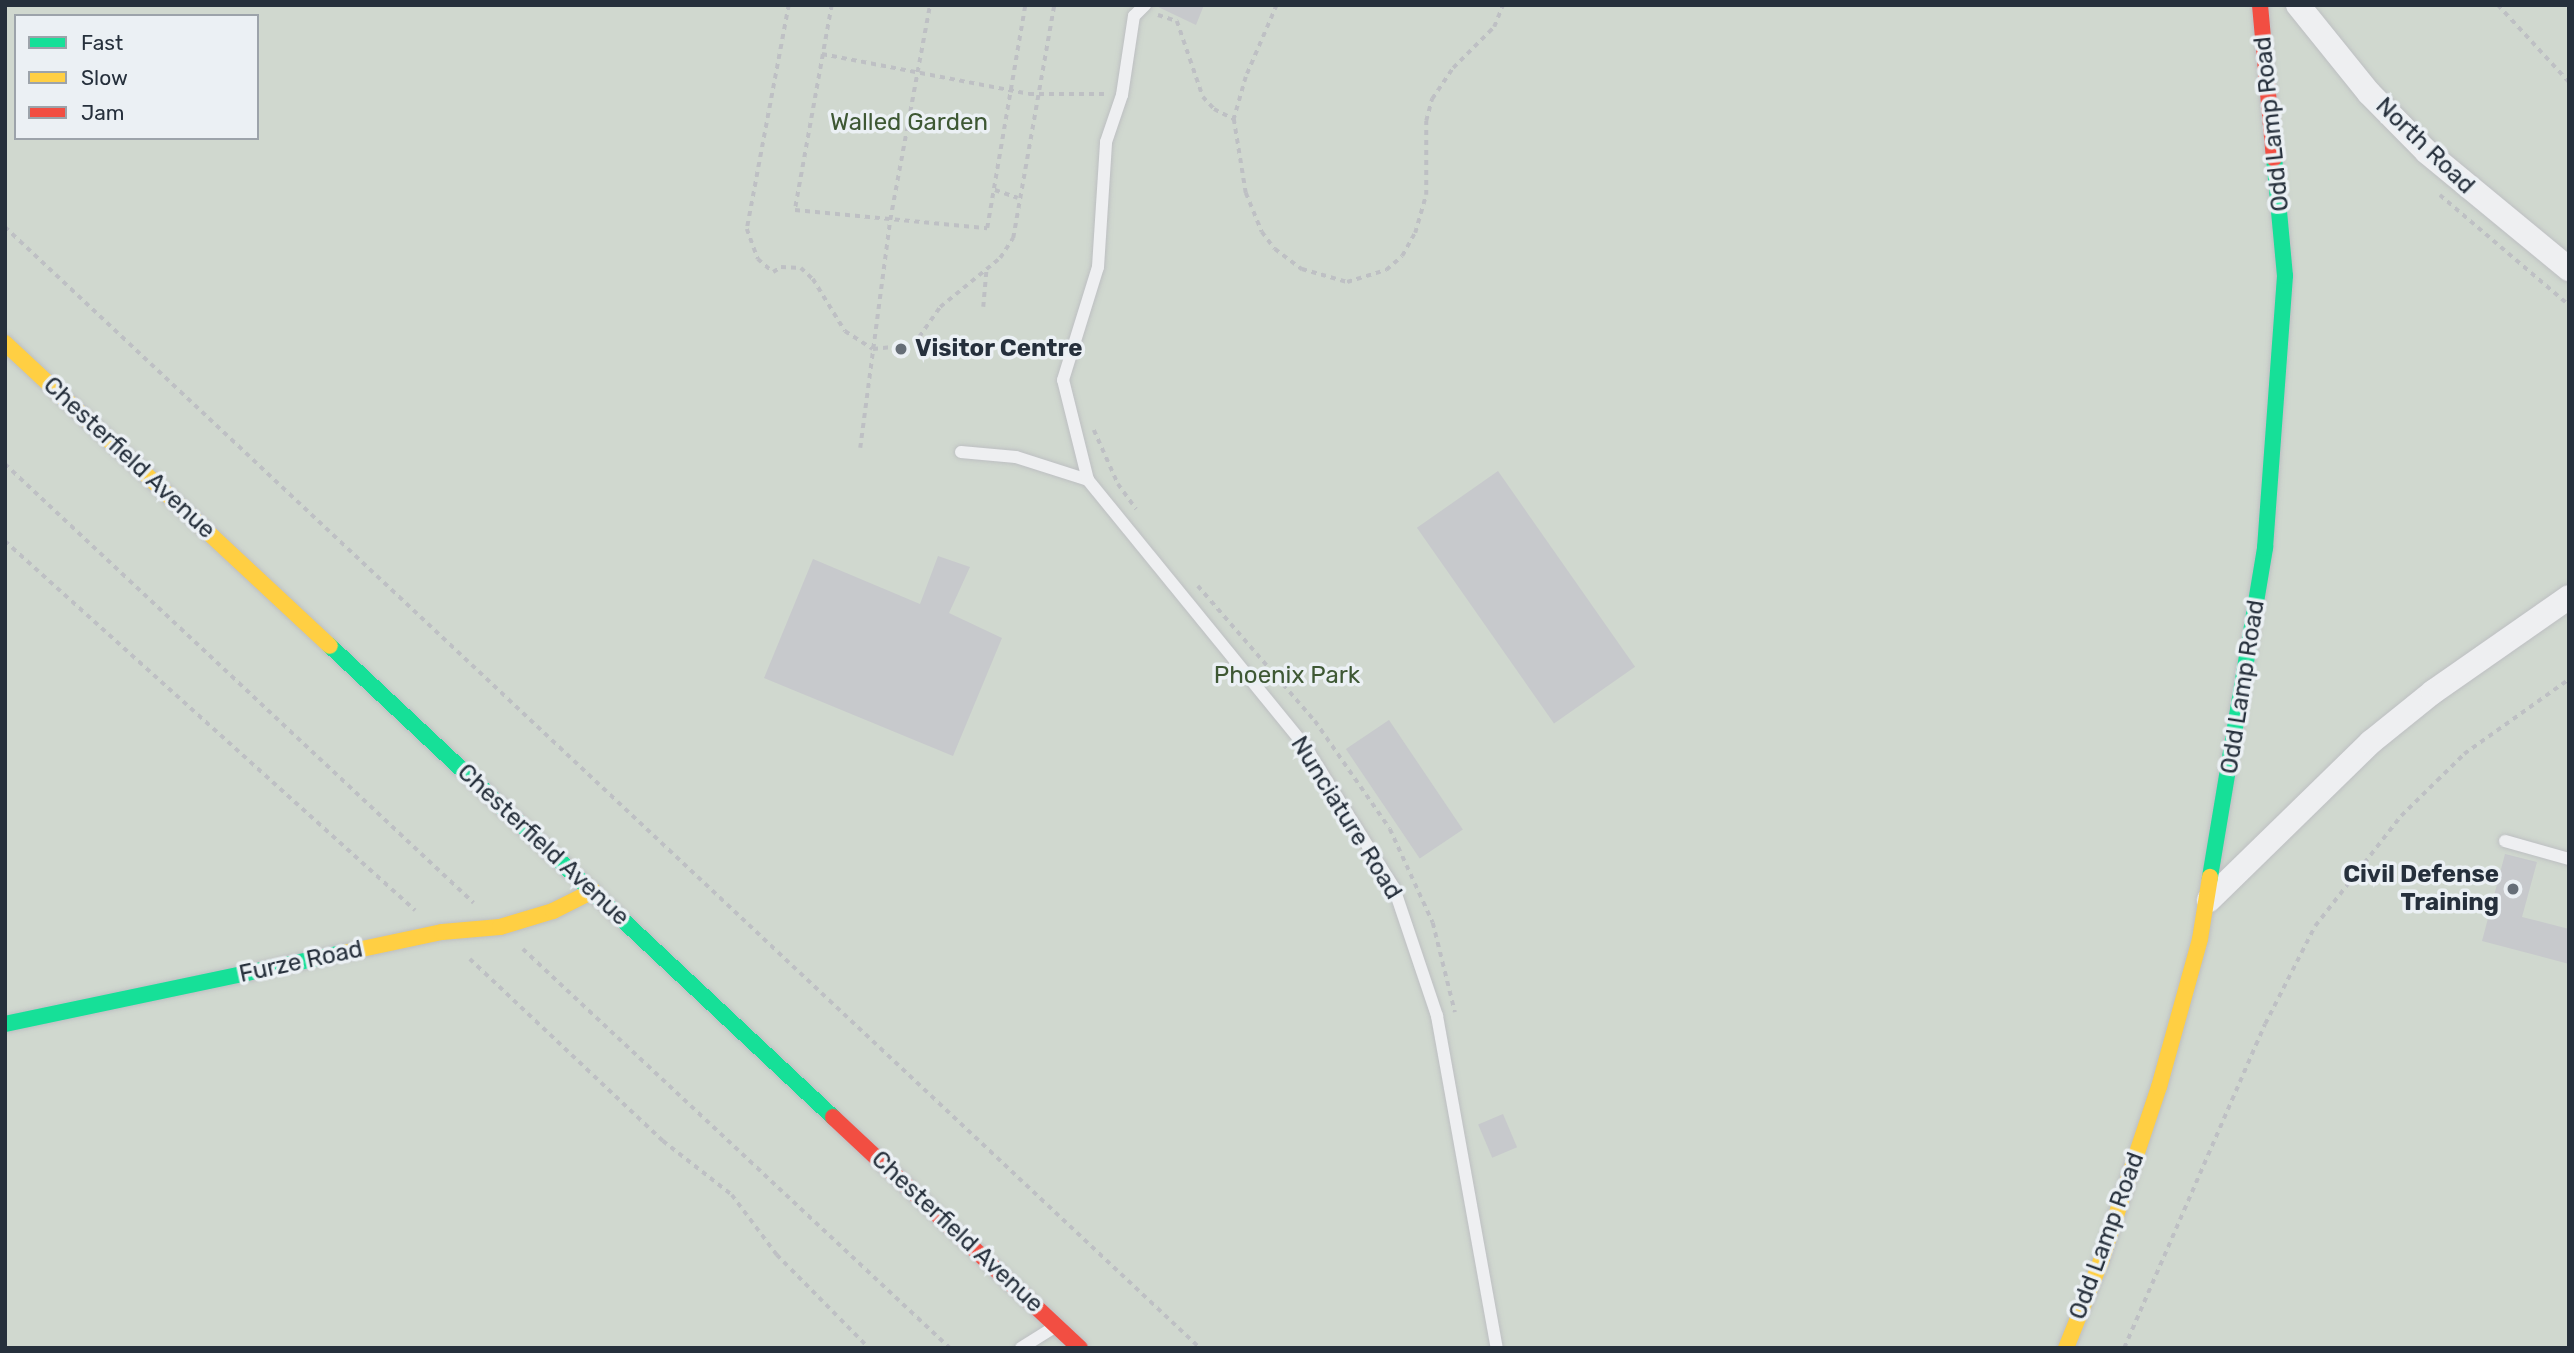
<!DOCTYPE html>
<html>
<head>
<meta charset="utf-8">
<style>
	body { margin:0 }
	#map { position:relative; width:2574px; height:1353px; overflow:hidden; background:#dee1e4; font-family:Rubik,sans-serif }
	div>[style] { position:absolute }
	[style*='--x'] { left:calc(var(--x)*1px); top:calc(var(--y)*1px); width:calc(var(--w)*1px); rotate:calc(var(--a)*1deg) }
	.green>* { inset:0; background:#d0d8cf }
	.building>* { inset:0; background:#c7c9cc; transform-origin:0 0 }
	.path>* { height:3.5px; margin-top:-1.75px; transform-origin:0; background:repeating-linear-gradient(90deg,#bec0c4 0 5px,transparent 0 10px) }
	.roads { filter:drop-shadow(0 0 2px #bdbfc2) drop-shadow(0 0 2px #bdbfc2) }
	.lane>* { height:12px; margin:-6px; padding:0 6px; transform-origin:6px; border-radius:6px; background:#eeeff1 }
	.street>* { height:24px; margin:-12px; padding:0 12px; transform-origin:12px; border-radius:12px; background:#eeeff1 }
	.fast>* { height:16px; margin:-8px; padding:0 8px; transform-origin:8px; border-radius:8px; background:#16e098 }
	.slow>* { height:16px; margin:-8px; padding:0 8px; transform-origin:8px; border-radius:8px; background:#ffcf43 }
	.jam>* { height:16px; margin:-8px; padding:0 8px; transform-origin:8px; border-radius:8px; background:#f24e42 }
	.dots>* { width:19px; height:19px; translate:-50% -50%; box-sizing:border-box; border:4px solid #ebf0f4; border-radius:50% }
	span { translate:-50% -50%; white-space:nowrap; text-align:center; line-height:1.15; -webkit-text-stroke:7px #ebf0f4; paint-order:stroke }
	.park-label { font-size:24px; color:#3e5834 }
	.street-label { font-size:24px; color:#26303c }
	.poi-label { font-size:24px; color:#26303c; font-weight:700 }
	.left { translate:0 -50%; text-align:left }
	.right { translate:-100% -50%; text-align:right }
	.frame { position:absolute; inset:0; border:7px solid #26303c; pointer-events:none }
	.legend { position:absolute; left:14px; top:14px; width:245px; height:126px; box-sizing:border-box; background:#ebf0f4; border:2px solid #9ca3aa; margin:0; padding:9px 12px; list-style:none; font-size:21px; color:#26303c }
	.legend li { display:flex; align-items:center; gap:14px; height:35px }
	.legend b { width:35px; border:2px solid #9ca3aa }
</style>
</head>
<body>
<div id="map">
	<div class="green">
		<i style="clip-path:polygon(evenodd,5px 5px,2569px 5px,2569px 1348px,5px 1348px,5px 5px,16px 16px,257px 16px,257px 138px,16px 138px,16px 16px)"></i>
	</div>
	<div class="building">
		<i style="clip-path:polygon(1154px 5px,1204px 5px,1196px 25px)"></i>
		<i style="left:1498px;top:471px;width:239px;height:99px;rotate:55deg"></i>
		<i style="clip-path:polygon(938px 556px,970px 567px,949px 613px,1002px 638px,953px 756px,764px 678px,813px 559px,920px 604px)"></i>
		<i style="left:1389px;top:720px;width:132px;height:52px;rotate:56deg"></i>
		<i style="clip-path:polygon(2505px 854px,2537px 862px,2522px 917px,2569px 929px,2569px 964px,2482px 941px)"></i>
		<i style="left:1503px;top:1114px;width:36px;height:27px;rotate:67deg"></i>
	</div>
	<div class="path">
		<i style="--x:789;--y:5;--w:228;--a:100.6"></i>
		<i style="--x:747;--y:229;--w:32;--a:70"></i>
		<i style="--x:758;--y:259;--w:20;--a:41"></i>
		<i style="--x:773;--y:272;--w:9;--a:-32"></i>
		<i style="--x:781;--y:267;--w:20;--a:3"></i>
		<i style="--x:801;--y:268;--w:16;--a:43"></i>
		<i style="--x:813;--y:279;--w:61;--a:58.4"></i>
		<i style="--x:845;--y:331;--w:33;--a:33"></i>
		<i style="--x:873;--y:349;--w:31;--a:-6"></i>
		<i style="--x:904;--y:346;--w:17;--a:-31"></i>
		<i style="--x:919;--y:337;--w:37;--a:-55"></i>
		<i style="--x:940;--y:307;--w:77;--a:-39.2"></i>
		<i style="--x:1000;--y:258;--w:24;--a:-57"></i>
		<i style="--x:1013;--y:238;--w:237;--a:-80"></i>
		<i style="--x:832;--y:5;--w:208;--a:100.2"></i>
		<i style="--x:795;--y:210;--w:193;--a:5.4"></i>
		<i style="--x:987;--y:228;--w:226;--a:-80.3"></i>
		<i style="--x:1277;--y:5;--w:78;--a:113.3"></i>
		<i style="--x:1246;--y:77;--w:44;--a:105.9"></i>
		<i style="--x:1234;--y:119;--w:75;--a:80.8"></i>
		<i style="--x:1246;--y:193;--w:42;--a:67.7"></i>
		<i style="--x:1262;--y:232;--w:21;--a:53"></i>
		<i style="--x:1275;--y:249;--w:34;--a:37"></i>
		<i style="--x:1302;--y:269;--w:47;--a:16.1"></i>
		<i style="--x:1347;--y:282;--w:41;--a:-17.1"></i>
		<i style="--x:1386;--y:270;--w:21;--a:-41"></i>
		<i style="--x:1402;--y:256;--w:26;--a:-61"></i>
		<i style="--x:1415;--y:233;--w:40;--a:-74"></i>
		<i style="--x:1426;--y:195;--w:74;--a:-90"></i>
		<i style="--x:1426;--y:121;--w:23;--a:-75"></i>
		<i style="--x:1432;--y:99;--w:37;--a:-56"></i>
		<i style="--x:1453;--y:68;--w:58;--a:-45"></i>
		<i style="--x:1494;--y:27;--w:24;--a:-68"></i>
		<i style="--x:2498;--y:5;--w:105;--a:47.3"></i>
		<i style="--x:1158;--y:15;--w:20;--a:18"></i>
		<i style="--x:1177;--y:21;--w:80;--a:71.1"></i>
		<i style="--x:1203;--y:97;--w:16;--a:47"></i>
		<i style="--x:1214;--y:109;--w:22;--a:27"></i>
		<i style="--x:822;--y:54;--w:211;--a:10.9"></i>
		<i style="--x:1029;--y:94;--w:78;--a:0"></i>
		<i style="--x:995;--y:190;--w:24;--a:19"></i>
		<i style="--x:2440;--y:195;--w:170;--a:40.5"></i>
		<i style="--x:5;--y:227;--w:1638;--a:43.17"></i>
		<i style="--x:983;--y:307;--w:36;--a:-85"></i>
		<i style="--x:1094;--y:430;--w:59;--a:66"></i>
		<i style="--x:1118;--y:484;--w:31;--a:54"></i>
		<i style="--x:860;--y:448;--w:230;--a:-82.5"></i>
		<i style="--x:890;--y:220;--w:219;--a:-79.5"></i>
		<i style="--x:5;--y:464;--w:642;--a:43.11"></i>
		<i style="--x:5;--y:541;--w:552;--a:41.99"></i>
		<i style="--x:1198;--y:586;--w:179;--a:49.1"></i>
		<i style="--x:1315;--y:721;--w:131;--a:55.2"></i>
		<i style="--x:1390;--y:829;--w:103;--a:65.4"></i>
		<i style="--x:1433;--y:923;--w:92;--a:76.1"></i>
		<i style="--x:523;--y:949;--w:584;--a:43.06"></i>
		<i style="--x:470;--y:959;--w:265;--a:43.3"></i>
		<i style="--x:663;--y:1141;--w:88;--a:38"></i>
		<i style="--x:732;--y:1195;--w:75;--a:53.1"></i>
		<i style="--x:777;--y:1255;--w:131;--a:45.3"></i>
		<i style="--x:2124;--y:1348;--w:353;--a:-66.5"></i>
		<i style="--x:2265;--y:1024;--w:110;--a:-63"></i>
		<i style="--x:2315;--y:926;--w:140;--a:-52"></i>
		<i style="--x:2401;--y:816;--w:88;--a:-44.5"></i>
		<i style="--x:2464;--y:754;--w:129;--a:-35.5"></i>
	</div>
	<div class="roads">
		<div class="lane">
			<i style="--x:961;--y:452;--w:55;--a:5.2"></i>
			<i style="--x:1016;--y:457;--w:76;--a:17.7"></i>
			<i style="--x:1088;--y:480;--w:343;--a:50.8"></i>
			<i style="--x:1305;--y:746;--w:168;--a:57.9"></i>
			<i style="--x:1394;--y:888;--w:135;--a:71.4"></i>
			<i style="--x:1437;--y:1016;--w:337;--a:79.8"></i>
			<i style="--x:1088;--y:480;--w:103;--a:-104"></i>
			<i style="--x:1063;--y:380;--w:118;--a:-72.8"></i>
			<i style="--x:1098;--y:267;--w:125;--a:-86.3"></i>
			<i style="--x:1106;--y:142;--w:50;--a:-71.2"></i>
			<i style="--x:1122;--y:95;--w:80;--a:-81.4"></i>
			<i style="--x:1134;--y:16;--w:16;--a:-45"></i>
			<i style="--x:2505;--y:841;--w:66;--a:15.7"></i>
			<i style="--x:1021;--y:1348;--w:38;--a:-32"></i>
		</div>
		<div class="street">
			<i style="--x:2298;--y:5;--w:113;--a:51.1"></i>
			<i style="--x:2369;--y:93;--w:83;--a:45.5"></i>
			<i style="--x:2427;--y:152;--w:184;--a:39.5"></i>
			<i style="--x:2209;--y:900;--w:226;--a:-44.3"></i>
			<i style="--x:2371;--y:742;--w:80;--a:-38.9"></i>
			<i style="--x:2433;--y:692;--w:166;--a:-34.9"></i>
		</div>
		<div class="fast">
			<i style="--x:330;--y:646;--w:689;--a:43.12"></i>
			<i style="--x:2210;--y:877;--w:334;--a:-80.5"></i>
			<i style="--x:2265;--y:548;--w:273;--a:-85.8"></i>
			<i style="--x:2285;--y:276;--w:119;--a:-95.3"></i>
			<i style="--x:5;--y:1024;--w:345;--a:-11.9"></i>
		</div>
		<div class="slow">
			<i style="--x:5;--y:343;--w:444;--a:43"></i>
			<i style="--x:343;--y:953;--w:101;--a:-12"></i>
			<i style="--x:442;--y:932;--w:58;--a:-4.9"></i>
			<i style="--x:500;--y:927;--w:55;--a:-16.8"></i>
			<i style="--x:553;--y:911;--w:45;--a:-26.6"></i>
			<i style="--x:2066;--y:1348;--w:94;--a:-68.1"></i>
			<i style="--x:2101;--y:1261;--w:183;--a:-71.6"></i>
			<i style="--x:2159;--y:1087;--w:154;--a:-74.5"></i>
			<i style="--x:2200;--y:939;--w:63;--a:-80.8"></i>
		</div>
		<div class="jam">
			<i style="--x:2260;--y:5;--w:154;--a:84.8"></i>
			<i style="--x:833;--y:1117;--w:338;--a:43.1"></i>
		</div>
	</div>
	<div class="dots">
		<i style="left:901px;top:349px;background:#666e77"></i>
		<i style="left:2513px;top:889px;background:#666e77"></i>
	</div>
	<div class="park-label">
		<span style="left:909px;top:123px">Walled Garden</span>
		<span style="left:1287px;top:676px">Phoenix Park</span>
	</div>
	<div class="street-label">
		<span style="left:2272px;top:124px;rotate:-96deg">Odd Lamp Road</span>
		<span style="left:2425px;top:146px;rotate:44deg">North Road</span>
		<span style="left:129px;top:458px;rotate:43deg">Chesterfield Avenue</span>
		<span style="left:2243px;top:687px;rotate:-81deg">Odd Lamp Road</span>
		<span style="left:1346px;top:818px;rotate:58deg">Nunciature Road</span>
		<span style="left:543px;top:845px;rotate:43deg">Chesterfield Avenue</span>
		<span style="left:301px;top:962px;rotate:-12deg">Furze Road</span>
		<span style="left:957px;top:1232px;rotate:43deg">Chesterfield Avenue</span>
		<span style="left:2107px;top:1236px;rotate:-70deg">Odd Lamp Road</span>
	</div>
	<div class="poi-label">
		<span class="left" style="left:915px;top:349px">Visitor Centre</span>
		<span class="right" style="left:2499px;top:889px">Civil Defense<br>Training</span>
	</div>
	<div class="frame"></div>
	<ul class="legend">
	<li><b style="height:9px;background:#16e098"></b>Fast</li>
	<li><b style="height:9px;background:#ffcf43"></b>Slow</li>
	<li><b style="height:9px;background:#f24e42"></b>Jam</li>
	</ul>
</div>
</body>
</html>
